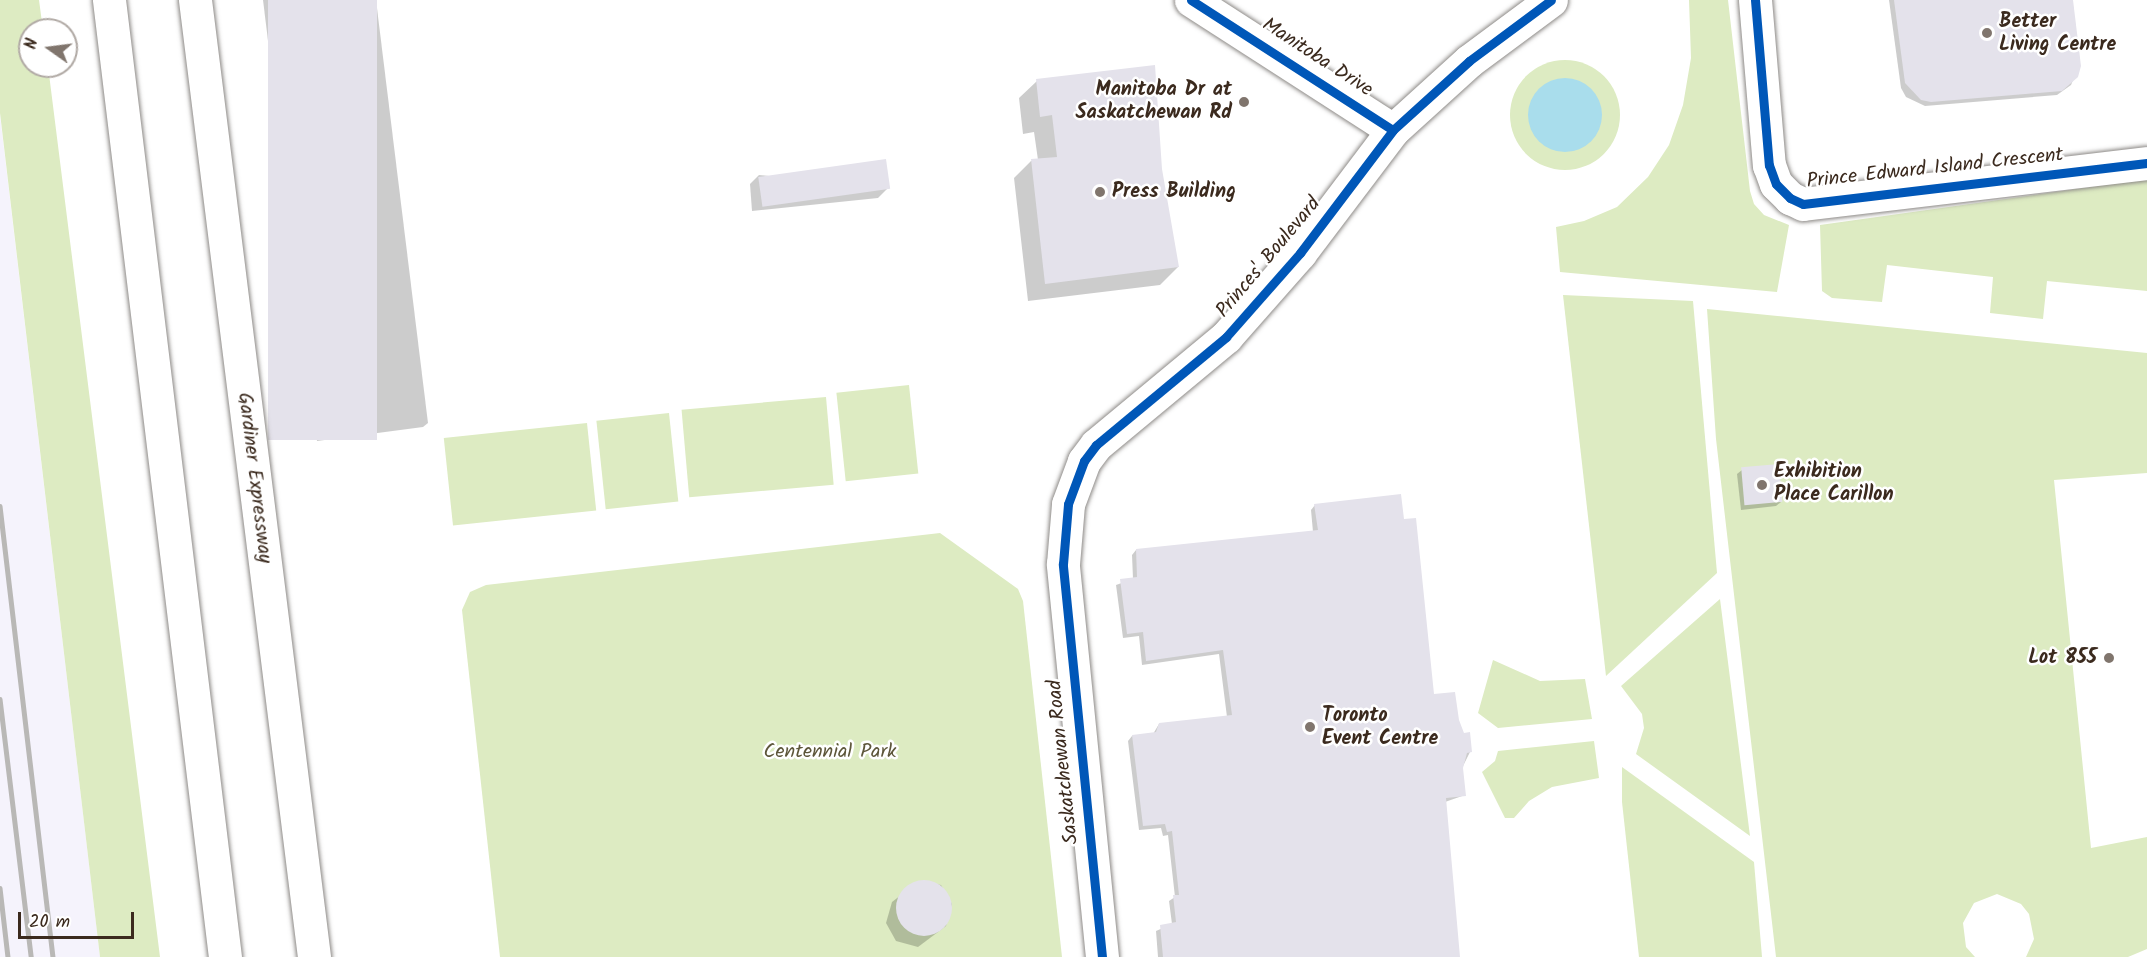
<!DOCTYPE html>
<html>
<head>
<meta charset="utf-8">
<style>
	body { margin:0 }
	#map { position:relative; width:2147px; height:957px; overflow:hidden; background:#fff; font-family:Kalam,sans-serif }
	div>[style] { position:absolute }
	[style*='--x'] { left:calc(var(--x)*1px); top:calc(var(--y)*1px); width:calc(var(--w)*1px); rotate:calc(var(--a)*1deg) }
	.built>* { inset:0; background:#f5f3fc }
	.green>* { inset:0; background:#ddebc2; transform-origin:0 0 }
	.round { border-radius:50% }
	.water>* { inset:0; background:#a9ddec }
	.shadow>* { inset:0; background:#0003 }
	.building>* { inset:0; background:#e4e2eb; transform-origin:0 0 }
	.roads { filter:drop-shadow(0 0 2px #8e8b88) drop-shadow(0 0 2px #8e8b88) }
	.minor>* { height:33px; margin:-16.5px; padding:0 16.5px; transform-origin:16.5px; border-radius:16.5px; background:#fff }
	.highway>* { height:33px; margin:-16.5px; padding:0 16.5px; transform-origin:16.5px; border-radius:16.5px; background:#fff }
	.rail>* { height:4.5px; margin:-2.25px; padding:0 2.25px; transform-origin:2.25px; border-radius:2.25px; background:#b9b8b6 }
	.cycleway>* { height:9px; margin:-4.5px; padding:0 4.5px; transform-origin:4.5px; border-radius:4.5px; background:#0057b8 }
	.dots>* { width:16px; height:16px; translate:-50% -50%; box-sizing:border-box; border:3px solid #fff; border-radius:50% }
	span { translate:-50% -50%; white-space:nowrap; text-align:center; line-height:1.15; -webkit-text-stroke:5px #fff; paint-order:stroke }
	.poi-label { font-size:20px; color:#3b2a1e; font-weight:700 }
	.left { translate:0 -50%; text-align:left }
	.right { translate:-100% -50%; text-align:right }
	.street-label { font-size:20px; color:#3b2a1e }
	.park-label { font-size:20px; color:#5d563a }
	.north { position:absolute; left:18px; top:18px; width:60px; height:60px; box-sizing:border-box; background:#fff; border:2px solid #b1aaa5; border-radius:50%; rotate:284deg; font-size:16px; font-weight:700; line-height:24px; text-align:center; color:#3b2a1e }
	.north::after { content:''; display:block; margin:auto; width:21px; height:27px; background:#80756d; clip-path:polygon(50% 0,100% 100%,50% 72%,0 100%) }
	.scale { position:absolute; left:18px; top:912px; width:116px; height:27px; box-sizing:border-box; border:3px solid #3b2a1e; border-top:0; padding-left:8px; font-size:18px; line-height:21px; white-space:nowrap; color:#3b2a1e; -webkit-text-stroke:4px #fff; paint-order:stroke }
</style>
</head>
<body>
<div id="map">
	<div class="built">
		<i style="clip-path:polygon(0 115px,100px 957px,0 957px)"></i>
	</div>
	<div class="green">
		<i style="clip-path:polygon(0 0,39px 0,43px 30px,30px 30px,30px 66px,48px 66px,160px 957px,100px 957px,0 113px)"></i>
		<i style="clip-path:polygon(1689px 0,1728px 0,1750px 191px,1754px 204px,1764px 215px,1789px 225px,1777px 292px,1560px 272px,1556px 227px,1584px 221px,1617px 207px,1648px 177px,1669px 145px,1683px 105px,1691px 58px)"></i>
		<i class="round" style="left:1510px;top:60px;width:110px;height:110px"></i>
		<i style="clip-path:polygon(2147px 179px,2147px 291px,2047px 281px,2043px 319px,1990px 313px,1993px 277px,1887px 265px,1882px 302px,1832px 298px,1822px 291px,1820px 225px)"></i>
		<i style="clip-path:polygon(1563px 295px,1693px 301px,1717px 573px,1606px 676px)"></i>
		<i style="clip-path:polygon(1707px 309px,2147px 353px,2147px 473px,2054px 480px,2091px 848px,2147px 837px,2147px 949px,2128px 957px,2026px 957px,2034px 939px,2029px 914px,2021px 904px,1997px 894px,1974px 903px,1963px 923px,1966px 947px,1975px 957px,1776px 957px,1716px 439px)"></i>
		<i style="left:909px;top:385px;width:89px;height:73px;rotate:84deg"></i>
		<i style="left:826px;top:397px;width:88px;height:145px;rotate:85deg"></i>
		<i style="left:669px;top:413px;width:89px;height:73px;rotate:84deg"></i>
		<i style="left:587px;top:423px;width:88px;height:144px;rotate:84deg"></i>
		<i style="clip-path:polygon(940px 533px,1018px 589px,1023px 601px,1062px 957px,500px 957px,462px 610px,470px 592px,486px 585px)"></i>
		<i style="clip-path:polygon(1720px 599px,1750px 836px,1636px 754px,1644px 728px,1642px 714px,1621px 686px)"></i>
		<i style="clip-path:polygon(1493px 660px,1540px 681px,1585px 679px,1592px 719px,1498px 728px,1478px 713px)"></i>
		<i style="clip-path:polygon(1594px 741px,1599px 778px,1552px 787px,1529px 801px,1514px 818px,1505px 818px,1482px 772px,1495px 761px,1498px 751px)"></i>
		<i style="clip-path:polygon(1622px 767px,1754px 862px,1762px 957px,1639px 957px,1622px 802px)"></i>
	</div>
	<div class="water">
		<i class="round" style="left:1528px;top:78px;width:74px;height:74px"></i>
	</div>
	<div class="shadow">
		<i style="clip-path:polygon(263px 0,376px 0,428px 423px,423px 427px,317px 441px)"></i>
		<i style="clip-path:polygon(1889px 0,2072px 0,2079px 66px,2071px 85px,2057px 95px,1925px 106px,1906px 97px,1901px 88px)"></i>
		<i style="clip-path:polygon(1037px 81px,1178px 267px,1160px 285px,1028px 301px,1014px 178px,1031px 161px,1038px 160px,1034px 132px,1023px 134px,1019px 98px)"></i>
		<i style="clip-path:polygon(759px 175px,888px 188px,878px 198px,752px 211px,750px 184px)"></i>
		<i style="clip-path:polygon(1742px 470px,1781px 502px,1776px 506px,1741px 510px,1737px 474px)"></i>
		<i style="clip-path:polygon(1315px 505px,1433px 695px,1457px 721px,1470px 752px,1462px 768px,1465px 795px,1445px 802px,1458px 957px,1158px 957px,1156px 931px,1172px 924px,1169px 901px,1175px 897px,1168px 835px,1163px 836px,1161px 828px,1139px 830px,1128px 741px,1132px 736px,1153px 734px,1159px 724px,1227px 717px,1219px 654px,1142px 665px,1139px 636px,1123px 638px,1116px 585px,1133px 579px,1132px 555px,1136px 550px,1313px 532px,1311px 510px)"></i>
		<i style="clip-path:polygon(919px 881px,941px 885px,952px 904px,946px 926px,918px 947px,896px 941px,886px 923px,892px 902px)"></i>
	</div>
	<div class="building">
		<i style="left:268px;top:0;width:109px;height:440px"></i>
		<i style="clip-path:polygon(1894px 0,2073px 0,2081px 66px,2078px 77px,2062px 91px,1931px 102px,1921px 100px,1905px 83px)"></i>
		<i style="clip-path:polygon(1155px 65px,1162px 169px,1179px 267px,1045px 284px,1031px 159px,1057px 157px,1052px 115px,1040px 117px,1036px 79px)"></i>
		<i style="left:886px;top:159px;width:30px;height:129px;rotate:82deg"></i>
		<i style="left:1779px;top:464px;width:38px;height:38px;rotate:85deg"></i>
		<i style="clip-path:polygon(1401px 494px,1404px 519px,1416px 518px,1434px 694px,1455px 692px,1459px 720px,1464px 733px,1470px 732px,1472px 752px,1467px 753px,1463px 768px,1466px 796px,1446px 798px,1460px 957px,1163px 957px,1160px 925px,1176px 922px,1173px 895px,1179px 895px,1172px 831px,1167px 832px,1165px 824px,1143px 826px,1132px 735px,1156px 732px,1159px 723px,1232px 715px,1223px 650px,1146px 661px,1143px 632px,1127px 634px,1120px 579px,1137px 577px,1136px 549px,1318px 530px,1314px 504px)"></i>
		<i class="round" style="left:896px;top:880px;width:56px;height:56px"></i>
	</div>
	<div class="roads">
		<div class="minor">
			<i style="--x:1191;--y:0;--w:240;--a:32.8"></i>
			<i style="--x:1755;--y:0;--w:166;--a:85.2"></i>
			<i style="--x:1769;--y:165;--w:20;--a:70"></i>
			<i style="--x:1776;--y:184;--w:20;--a:45"></i>
			<i style="--x:1790;--y:198;--w:14;--a:25"></i>
			<i style="--x:1803;--y:204;--w:346;--a:-6.8"></i>
			<i style="--x:1102;--y:957;--w:395;--a:-95.7"></i>
			<i style="--x:1063;--y:564;--w:60;--a:-85.2"></i>
			<i style="--x:1068;--y:504;--w:46;--a:-69.6"></i>
			<i style="--x:1084;--y:461;--w:20;--a:-53"></i>
			<i style="--x:1096;--y:445;--w:169;--a:-39.7"></i>
			<i style="--x:1226;--y:337;--w:112;--a:-48.6"></i>
			<i style="--x:1300;--y:253;--w:154;--a:-52.9"></i>
			<i style="--x:1393;--y:130;--w:103;--a:-42.2"></i>
			<i style="--x:1469;--y:61;--w:102;--a:-36.6"></i>
		</div>
		<div class="highway">
			<i style="--x:109;--y:0;--w:964;--a:83.09"></i>
			<i style="--x:195;--y:0;--w:964;--a:82.91"></i>
		</div>
	</div>
	<div class="rail">
		<i style="--x:0;--y:506;--w:454;--a:83.3"></i>
		<i style="--x:0;--y:699;--w:260;--a:83.1"></i>
		<i style="--x:0;--y:888;--w:69;--a:83.4"></i>
	</div>
	<div class="cycleway">
		<i style="--x:1191;--y:0;--w:240;--a:32.8"></i>
		<i style="--x:1755;--y:0;--w:166;--a:85.2"></i>
		<i style="--x:1769;--y:165;--w:20;--a:70"></i>
		<i style="--x:1776;--y:184;--w:20;--a:45"></i>
		<i style="--x:1790;--y:198;--w:14;--a:25"></i>
		<i style="--x:1803;--y:204;--w:346;--a:-6.8"></i>
		<i style="--x:1102;--y:957;--w:395;--a:-95.7"></i>
		<i style="--x:1063;--y:564;--w:60;--a:-85.2"></i>
		<i style="--x:1068;--y:504;--w:46;--a:-69.6"></i>
		<i style="--x:1084;--y:461;--w:20;--a:-53"></i>
		<i style="--x:1096;--y:445;--w:169;--a:-39.7"></i>
		<i style="--x:1226;--y:337;--w:112;--a:-48.6"></i>
		<i style="--x:1300;--y:253;--w:154;--a:-52.9"></i>
		<i style="--x:1393;--y:130;--w:103;--a:-42.2"></i>
		<i style="--x:1469;--y:61;--w:102;--a:-36.6"></i>
	</div>
	<div class="dots">
		<i style="left:1987px;top:33px;background:#80756d"></i>
		<i style="left:1244px;top:102px;background:#80756d"></i>
		<i style="left:1100px;top:192px;background:#80756d"></i>
		<i style="left:1762px;top:485px;background:#80756d"></i>
		<i style="left:2109px;top:658px;background:#80756d"></i>
		<i style="left:1310px;top:727px;background:#80756d"></i>
	</div>
	<div class="poi-label">
		<span class="left" style="left:1999px;top:34px">Better<br>Living Centre</span>
		<span class="right" style="left:1232px;top:102px">Manitoba Dr at<br>Saskatchewan Rd</span>
		<span class="left" style="left:1112px;top:192px">Press Building</span>
		<span class="left" style="left:1774px;top:484px">Exhibition<br>Place Carillon</span>
		<span class="right" style="left:2097px;top:658px">Lot 855</span>
		<span class="left" style="left:1322px;top:728px">Toronto<br>Event Centre</span>
	</div>
	<div class="street-label">
		<span style="left:1317px;top:58px;rotate:33deg">Manitoba Drive</span>
		<span style="left:1935px;top:169px;rotate:-6deg">Prince Edward Island Crescent</span>
		<span style="left:1269px;top:258px;rotate:-50deg">Princes' Boulevard</span>
		<span style="left:254px;top:478px;rotate:83deg">Gardiner Expressway</span>
		<span style="left:1064px;top:762px;rotate:-96deg">Saskatchewan Road</span>
	</div>
	<div class="park-label">
		<span style="left:830px;top:752px">Centennial Park</span>
	</div>
	<div class="north">N</div>
	<div class="scale">20 m</div>
</div>
</body>
</html>
